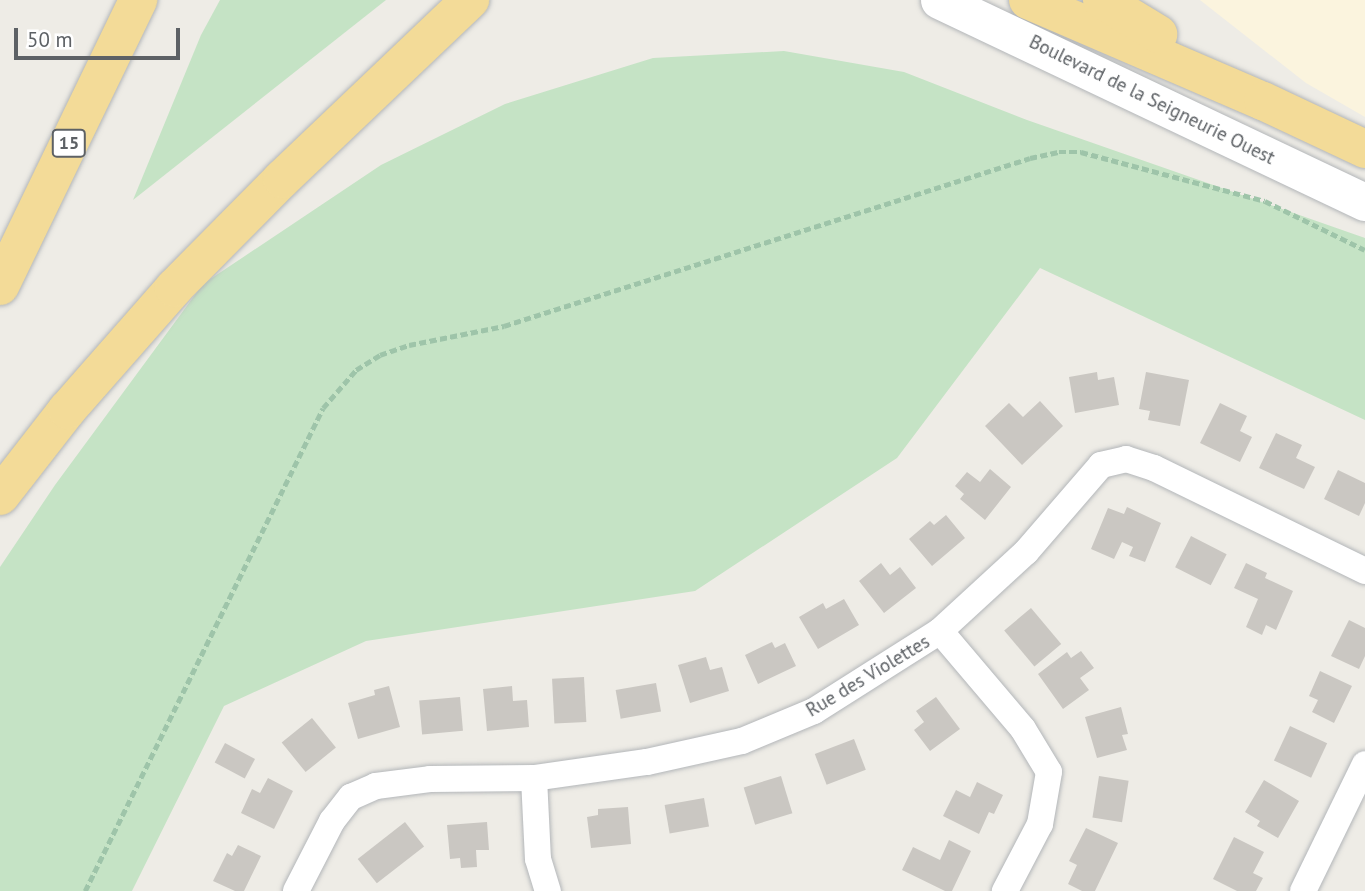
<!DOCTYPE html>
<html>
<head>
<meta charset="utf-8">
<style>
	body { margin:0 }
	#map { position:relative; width:1365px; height:891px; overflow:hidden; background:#eeece6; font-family:"PT Sans",sans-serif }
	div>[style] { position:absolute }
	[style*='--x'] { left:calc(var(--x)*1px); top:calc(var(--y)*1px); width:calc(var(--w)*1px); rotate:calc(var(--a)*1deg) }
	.commercial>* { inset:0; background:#fbf4de }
	.green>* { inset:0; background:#c5e3c5 }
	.building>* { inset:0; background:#cac7c2; transform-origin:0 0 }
	.path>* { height:4.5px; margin-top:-2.25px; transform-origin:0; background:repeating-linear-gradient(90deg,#9ec4a9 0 7px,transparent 0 10.5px) }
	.roads { filter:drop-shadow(0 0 2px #b3b6b9) drop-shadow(0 0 2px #b3b6b9) }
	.street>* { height:26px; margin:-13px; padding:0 13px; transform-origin:13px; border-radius:13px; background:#fff }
	.secondary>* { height:37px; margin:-18.5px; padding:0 18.5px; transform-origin:18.5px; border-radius:18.5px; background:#fff }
	.highway>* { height:38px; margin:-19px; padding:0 19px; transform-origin:19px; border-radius:19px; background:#f3db98 }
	span { translate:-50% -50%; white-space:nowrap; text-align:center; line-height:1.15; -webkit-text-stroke:5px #fff; paint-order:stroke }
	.shield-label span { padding:2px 5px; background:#fff; border:2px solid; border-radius:5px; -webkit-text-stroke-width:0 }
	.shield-label { font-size:18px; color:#5d6165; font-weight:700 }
	.street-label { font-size:19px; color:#5d6165 }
	.scale { position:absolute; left:14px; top:28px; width:166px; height:32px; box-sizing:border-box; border:4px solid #5d6165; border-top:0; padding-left:9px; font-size:21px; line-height:24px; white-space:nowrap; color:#5d6165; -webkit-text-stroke:5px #fff; paint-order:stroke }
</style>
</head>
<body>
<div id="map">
	<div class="commercial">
		<i style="clip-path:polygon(1200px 0,1365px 0,1365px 117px,1306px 83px)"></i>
	</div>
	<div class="green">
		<i style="clip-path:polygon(220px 0,386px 0,133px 200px,201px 35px)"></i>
		<i style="clip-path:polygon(784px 51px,904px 72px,1027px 120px,1365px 238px,1365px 420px,1040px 268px,897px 458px,695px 591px,366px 641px,224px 706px,132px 891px,0 891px,0 567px,55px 485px,203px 284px,381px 165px,505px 104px,653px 58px)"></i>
	</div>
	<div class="building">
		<i style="clip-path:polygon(1097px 372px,1098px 380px,1114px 377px,1119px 405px,1075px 413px,1069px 377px)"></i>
		<i style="clip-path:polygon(1146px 372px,1189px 380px,1180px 426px,1148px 420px,1150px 411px,1139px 409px)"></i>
		<i style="clip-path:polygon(1040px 401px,1063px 426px,1022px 465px,985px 426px,1009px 403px,1023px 417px)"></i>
		<i style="clip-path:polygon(1220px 403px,1247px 416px,1240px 431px,1252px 437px,1240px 462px,1200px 443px)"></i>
		<i style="clip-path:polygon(1276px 433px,1302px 445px,1296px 458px,1315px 467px,1304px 489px,1259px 468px)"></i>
		<i style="clip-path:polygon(990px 469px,1011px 487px,985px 520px,960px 499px,964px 494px,955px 486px,967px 472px,980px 482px)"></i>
		<i style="clip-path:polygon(1338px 470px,1365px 483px,1365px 503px,1359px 516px,1324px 499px)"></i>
		<i style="clip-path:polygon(1127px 507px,1161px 523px,1145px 562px,1129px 556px,1133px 547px,1122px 542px,1114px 559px,1091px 549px,1108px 508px,1124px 514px)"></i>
		<i style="clip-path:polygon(946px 515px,965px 538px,932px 566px,909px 539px,930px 521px,934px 525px)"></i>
		<i style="left:1191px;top:536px;width:40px;height:35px;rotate:27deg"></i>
		<i style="clip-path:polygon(881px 563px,890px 575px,900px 567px,916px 588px,884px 613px,859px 581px)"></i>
		<i style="clip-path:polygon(1246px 563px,1267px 573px,1265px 578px,1293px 591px,1276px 630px,1266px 625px,1262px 635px,1246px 627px,1258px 599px,1234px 588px)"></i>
		<i style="clip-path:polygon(844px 599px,859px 625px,818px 649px,799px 617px,823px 603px,826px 609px)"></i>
		<i style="left:1031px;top:608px;width:47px;height:35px;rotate:50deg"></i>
		<i style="clip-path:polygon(1349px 620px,1365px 628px,1365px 656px,1359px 669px,1331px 656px)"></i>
		<i style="clip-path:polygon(772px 642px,775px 648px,785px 643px,796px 666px,758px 684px,745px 655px)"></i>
		<i style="clip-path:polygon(1081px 651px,1094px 668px,1080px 678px,1089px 690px,1063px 709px,1038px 674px,1067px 652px,1071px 658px)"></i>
		<i style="clip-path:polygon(706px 657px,710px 670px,722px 667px,729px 691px,690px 703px,678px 665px)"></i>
		<i style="clip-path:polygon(1320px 671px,1352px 686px,1334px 723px,1312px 712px,1318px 700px,1309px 696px)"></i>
		<i style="left:584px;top:677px;width:45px;height:32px;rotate:87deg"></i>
		<i style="left:656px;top:683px;width:29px;height:41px;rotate:80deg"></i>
		<i style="clip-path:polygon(389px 686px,400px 727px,358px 739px,348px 703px,375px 695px,374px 690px)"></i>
		<i style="clip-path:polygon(512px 686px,513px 701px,527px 700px,529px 727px,487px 731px,483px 689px)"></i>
		<i style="left:460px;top:697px;width:34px;height:41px;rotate:85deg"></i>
		<i style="clip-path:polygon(936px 697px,960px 729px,930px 751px,914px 730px,924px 722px,916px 711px)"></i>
		<i style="clip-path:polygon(1121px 707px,1128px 734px,1122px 735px,1127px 750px,1097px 758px,1085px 717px)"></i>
		<i style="left:312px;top:718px;width:38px;height:39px;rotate:51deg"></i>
		<i style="left:1290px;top:726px;width:41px;height:38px;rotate:25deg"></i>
		<i style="left:854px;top:739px;width:33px;height:42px;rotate:69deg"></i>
		<i style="left:225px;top:743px;width:34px;height:22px;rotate:28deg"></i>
		<i style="left:781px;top:776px;width:39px;height:39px;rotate:73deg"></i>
		<i style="left:1099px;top:776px;width:30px;height:42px;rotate:9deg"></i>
		<i style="clip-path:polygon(268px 778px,293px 791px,274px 829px,241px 813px,252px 789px,260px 793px)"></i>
		<i style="clip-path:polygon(1264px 780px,1299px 801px,1278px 838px,1257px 826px,1260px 821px,1245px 812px)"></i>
		<i style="clip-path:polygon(977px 782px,1003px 795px,994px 814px,989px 812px,979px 834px,943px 816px,956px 790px,970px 797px)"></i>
		<i style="left:704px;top:798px;width:29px;height:40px;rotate:80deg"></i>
		<i style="clip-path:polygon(628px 807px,631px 844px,591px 848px,587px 817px,598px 815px,598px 809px)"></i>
		<i style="left:405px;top:822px;width:31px;height:60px;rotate:52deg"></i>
		<i style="clip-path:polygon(487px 822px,489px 850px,476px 850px,477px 867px,461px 868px,460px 858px,450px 859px,447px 825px)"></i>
		<i style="clip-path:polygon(1086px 828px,1118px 843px,1095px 891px,1082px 891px,1068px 884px,1077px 865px,1069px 861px)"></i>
		<i style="clip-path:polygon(1234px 837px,1264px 852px,1253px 873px,1263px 878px,1256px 891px,1237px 891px,1213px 879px)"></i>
		<i style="clip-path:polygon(949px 840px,971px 851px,952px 891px,945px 891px,902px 870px,913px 847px,940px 860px)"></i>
		<i style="clip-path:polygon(238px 845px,261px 856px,244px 891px,235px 891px,213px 881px,227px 853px,232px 856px)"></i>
	</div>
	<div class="path">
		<i style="--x:85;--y:891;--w:538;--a:-63.77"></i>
		<i style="--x:323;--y:408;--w:50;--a:-49"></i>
		<i style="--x:356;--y:370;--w:28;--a:-32"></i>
		<i style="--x:380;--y:355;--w:31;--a:-19"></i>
		<i style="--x:409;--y:345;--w:97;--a:-11.3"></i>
		<i style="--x:504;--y:326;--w:552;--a:-17.71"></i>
		<i style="--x:1030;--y:158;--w:30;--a:-12"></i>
		<i style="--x:1059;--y:152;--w:22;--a:0"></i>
		<i style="--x:1081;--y:152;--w:190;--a:14.9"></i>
		<i style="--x:1265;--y:201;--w:111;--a:26.1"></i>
	</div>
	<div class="roads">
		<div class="street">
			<i style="--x:940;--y:631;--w:128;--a:49.7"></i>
			<i style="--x:1023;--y:729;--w:50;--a:58.8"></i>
			<i style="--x:1049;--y:772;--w:53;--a:99.8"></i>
			<i style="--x:1040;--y:824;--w:76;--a:117.6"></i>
			<i style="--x:534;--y:778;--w:81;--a:87.2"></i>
			<i style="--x:538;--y:859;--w:34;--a:73"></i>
			<i style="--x:296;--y:891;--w:79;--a:-62.8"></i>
			<i style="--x:332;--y:821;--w:31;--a:-52"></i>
			<i style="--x:351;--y:797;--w:27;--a:-24"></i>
			<i style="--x:376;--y:786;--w:54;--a:-7.4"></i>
			<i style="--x:430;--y:779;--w:104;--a:-0.6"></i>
			<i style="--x:534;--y:778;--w:114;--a:-8.1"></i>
			<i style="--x:647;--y:762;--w:97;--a:-12.5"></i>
			<i style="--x:742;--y:741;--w:78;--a:-22.6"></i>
			<i style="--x:814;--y:711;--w:149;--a:-32.4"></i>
			<i style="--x:940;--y:631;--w:117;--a:-42.6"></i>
			<i style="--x:1026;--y:552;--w:115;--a:-49.2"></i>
			<i style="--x:1101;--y:465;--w:26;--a:-13"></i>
			<i style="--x:1126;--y:459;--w:29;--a:18"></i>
			<i style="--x:1154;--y:468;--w:235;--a:26"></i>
			<i style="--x:1303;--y:891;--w:141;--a:-64"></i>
		</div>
		<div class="secondary">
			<i style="--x:939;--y:0;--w:471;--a:25.4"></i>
		</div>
		<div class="highway">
			<i style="--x:1028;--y:0;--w:256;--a:23.3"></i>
			<i style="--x:1263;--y:101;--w:113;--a:25.2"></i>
			<i style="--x:1102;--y:0;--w:66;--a:31.3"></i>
			<i style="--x:0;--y:286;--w:318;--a:-64.2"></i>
			<i style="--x:0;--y:496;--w:109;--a:-52.1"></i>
			<i style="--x:67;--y:410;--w:162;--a:-48.7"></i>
			<i style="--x:174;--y:288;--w:153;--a:-45.3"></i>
			<i style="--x:282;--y:179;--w:260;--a:-43.6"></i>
		</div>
	</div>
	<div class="shield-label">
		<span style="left:69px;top:143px">15</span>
	</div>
	<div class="street-label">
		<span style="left:1152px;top:100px;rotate:26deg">Boulevard de la Seigneurie Ouest</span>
		<span style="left:868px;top:676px;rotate:-31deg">Rue des Violettes</span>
	</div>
	<div class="scale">50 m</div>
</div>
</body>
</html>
